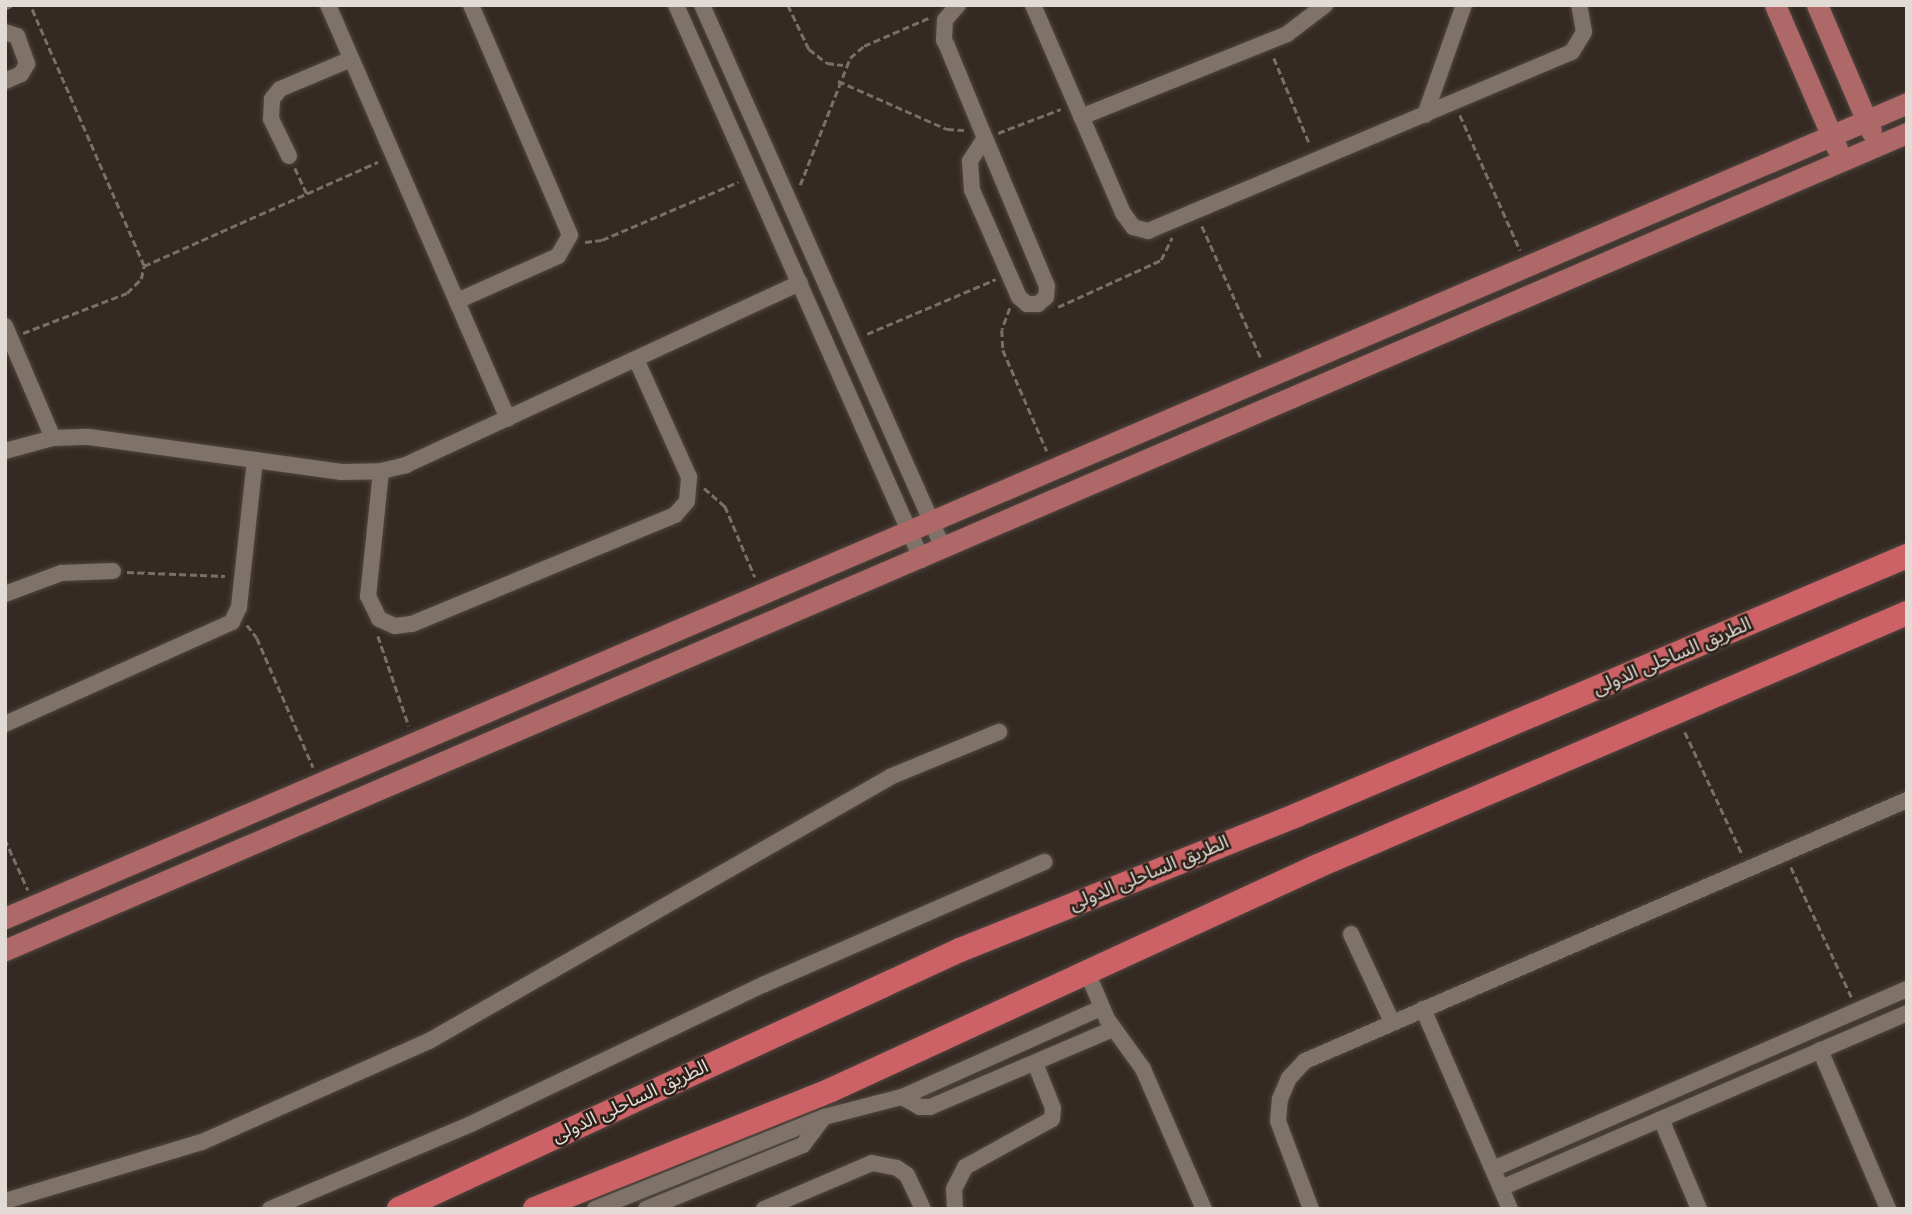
<!DOCTYPE html>
<html>
<head>
<meta charset="utf-8">
<style>
	body { margin:0 }
	#map { position:relative; width:1912px; height:1214px; overflow:hidden; background:#352a23; font-family:"PT Sans","Noto Sans Arabic",sans-serif }
	div>[style] { position:absolute }
	[style*='--x'] { left:calc(var(--x)*1px); top:calc(var(--y)*1px); width:calc(var(--w)*1px); rotate:calc(var(--a)*1deg) }
	.path>* { height:2.5px; margin-top:-1.25px; transform-origin:0; background:repeating-linear-gradient(90deg,#786f69 0 7px,transparent 0 10.5px) }
	.roads { filter:drop-shadow(0 0 2px #4f4740) drop-shadow(0 0 2px #4f4740) }
	.minor>* { height:16px; margin:-8px; padding:0 8px; transform-origin:8px; border-radius:8px; background:#7e7269 }
	.major>* { height:21px; margin:-10.5px; padding:0 10.5px; transform-origin:10.5px; border-radius:10.5px; background:#ad6867 }
	.highway>* { height:24px; margin:-12px; padding:0 12px; transform-origin:12px; border-radius:12px; background:#cc6265 }
	span { translate:-50% -50%; white-space:nowrap; text-align:center; line-height:1.15; -webkit-text-stroke:5px #2b2119; paint-order:stroke }
	.street-label { font-size:19px; color:#e1dad5 }
	.frame { position:absolute; inset:0; border:7px solid #e1dad5; pointer-events:none }
</style>
</head>
<body>
<div id="map">
	<div class="path">
		<i style="--x:788;--y:5;--w:49;--a:64.5"></i>
		<i style="--x:809;--y:49;--w:23;--a:38"></i>
		<i style="--x:827;--y:63;--w:16;--a:7"></i>
		<i style="--x:5;--y:9;--w:9;--a:-27"></i>
		<i style="--x:1274;--y:58;--w:94;--a:67.5"></i>
		<i style="--x:838;--y:81;--w:119;--a:23.8"></i>
		<i style="--x:947;--y:129;--w:17;--a:3"></i>
		<i style="--x:1460;--y:115;--w:148;--a:66"></i>
		<i style="--x:998;--y:133;--w:67;--a:-20.9"></i>
		<i style="--x:295;--y:168;--w:29;--a:65"></i>
		<i style="--x:800;--y:185;--w:136;--a:-68.5"></i>
		<i style="--x:850;--y:58;--w:18;--a:-41"></i>
		<i style="--x:864;--y:46;--w:73;--a:-23.4"></i>
		<i style="--x:1202;--y:226;--w:147;--a:65.9"></i>
		<i style="--x:585;--y:242;--w:17;--a:-7"></i>
		<i style="--x:602;--y:240;--w:148;--a:-23.1"></i>
		<i style="--x:144;--y:266;--w:256;--a:-24"></i>
		<i style="--x:1058;--y:307;--w:113;--a:-24.5"></i>
		<i style="--x:1161;--y:260;--w:25;--a:-64"></i>
		<i style="--x:1010;--y:308;--w:23;--a:110"></i>
		<i style="--x:1002;--y:330;--w:20;--a:87"></i>
		<i style="--x:1003;--y:350;--w:110;--a:66.5"></i>
		<i style="--x:23;--y:333;--w:111;--a:-21"></i>
		<i style="--x:127;--y:293;--w:20;--a:-45"></i>
		<i style="--x:141;--y:279;--w:13;--a:-77"></i>
		<i style="--x:144;--y:266;--w:285;--a:-113.6"></i>
		<i style="--x:867;--y:334;--w:140;--a:-23.1"></i>
		<i style="--x:704;--y:488;--w:28;--a:41"></i>
		<i style="--x:725;--y:506;--w:77;--a:67.1"></i>
		<i style="--x:127;--y:572;--w:98;--a:2.3"></i>
		<i style="--x:247;--y:625;--w:16;--a:52"></i>
		<i style="--x:257;--y:638;--w:141;--a:66.5"></i>
		<i style="--x:378;--y:636;--w:95;--a:71"></i>
		<i style="--x:1685;--y:732;--w:137;--a:64.9"></i>
		<i style="--x:5;--y:839;--w:56;--a:65.7"></i>
		<i style="--x:1791;--y:867;--w:145;--a:65"></i>
	</div>
	<div class="roads">
		<div class="minor">
			<i style="--x:328;--y:5;--w:451;--a:66.5"></i>
			<i style="--x:676;--y:5;--w:607;--a:66.1"></i>
			<i style="--x:702;--y:5;--w:596;--a:66.06"></i>
			<i style="--x:958;--y:5;--w:20;--a:131"></i>
			<i style="--x:945;--y:20;--w:20;--a:93"></i>
			<i style="--x:944;--y:40;--w:7;--a:63"></i>
			<i style="--x:947;--y:46;--w:100;--a:67.6"></i>
			<i style="--x:985;--y:138;--w:160;--a:67.3"></i>
			<i style="--x:1047;--y:286;--w:11;--a:95"></i>
			<i style="--x:1046;--y:297;--w:11;--a:139"></i>
			<i style="--x:1038;--y:304;--w:11;--a:180"></i>
			<i style="--x:1027;--y:304;--w:11;--a:-139"></i>
			<i style="--x:1019;--y:297;--w:117;--a:-113.7"></i>
			<i style="--x:972;--y:190;--w:29;--a:-94"></i>
			<i style="--x:970;--y:161;--w:27;--a:-57"></i>
			<i style="--x:1033;--y:5;--w:227;--a:66.6"></i>
			<i style="--x:1123;--y:213;--w:17;--a:54"></i>
			<i style="--x:1133;--y:227;--w:16;--a:15"></i>
			<i style="--x:1148;--y:231;--w:460;--a:-22.9"></i>
			<i style="--x:1572;--y:52;--w:23;--a:-59"></i>
			<i style="--x:1584;--y:32;--w:27;--a:-100"></i>
			<i style="--x:5;--y:32;--w:13;--a:18"></i>
			<i style="--x:17;--y:36;--w:30;--a:70"></i>
			<i style="--x:27;--y:64;--w:12;--a:121"></i>
			<i style="--x:21;--y:74;--w:17;--a:156"></i>
			<i style="--x:1425;--y:115;--w:117;--a:-70.5"></i>
			<i style="--x:1081;--y:117;--w:222;--a:-21.9"></i>
			<i style="--x:1287;--y:34;--w:48;--a:-37.3"></i>
			<i style="--x:289;--y:156;--w:41;--a:-115.9"></i>
			<i style="--x:271;--y:119;--w:20;--a:-87"></i>
			<i style="--x:272;--y:99;--w:13;--a:-51"></i>
			<i style="--x:280;--y:89;--w:77;--a:-22.9"></i>
			<i style="--x:457;--y:301;--w:111;--a:-24"></i>
			<i style="--x:558;--y:256;--w:24;--a:-60"></i>
			<i style="--x:570;--y:235;--w:250;--a:-113.3"></i>
			<i style="--x:5;--y:326;--w:122;--a:66.8"></i>
			<i style="--x:5;--y:451;--w:50;--a:-15.2"></i>
			<i style="--x:53;--y:438;--w:36;--a:-2"></i>
			<i style="--x:89;--y:437;--w:255;--a:7.9"></i>
			<i style="--x:342;--y:472;--w:39;--a:-1"></i>
			<i style="--x:381;--y:471;--w:26;--a:-13"></i>
			<i style="--x:406;--y:465;--w:434;--a:-24.8"></i>
			<i style="--x:381;--y:471;--w:126;--a:95.9"></i>
			<i style="--x:368;--y:596;--w:25;--a:64"></i>
			<i style="--x:379;--y:619;--w:17;--a:24"></i>
			<i style="--x:395;--y:626;--w:17;--a:-7"></i>
			<i style="--x:412;--y:624;--w:285;--a:-22.5"></i>
			<i style="--x:675;--y:515;--w:18;--a:-49"></i>
			<i style="--x:687;--y:501;--w:24;--a:-85"></i>
			<i style="--x:689;--y:477;--w:129;--a:-114.2"></i>
			<i style="--x:5;--y:594;--w:60;--a:-20.6"></i>
			<i style="--x:61;--y:573;--w:52;--a:-2.2"></i>
			<i style="--x:5;--y:724;--w:249;--a:-24.2"></i>
			<i style="--x:232;--y:622;--w:17;--a:-65"></i>
			<i style="--x:239;--y:607;--w:148;--a:-83.8"></i>
			<i style="--x:1351;--y:934;--w:97;--a:65"></i>
			<i style="--x:1087;--y:972;--w:51;--a:66.9"></i>
			<i style="--x:1107;--y:1019;--w:62;--a:54.2"></i>
			<i style="--x:1143;--y:1069;--w:153;--a:66.5"></i>
			<i style="--x:1423;--y:1009;--w:218;--a:66.5"></i>
			<i style="--x:1820;--y:1050;--w:173;--a:66.8"></i>
			<i style="--x:902;--y:1097;--w:21;--a:29"></i>
			<i style="--x:920;--y:1107;--w:10;--a:0"></i>
			<i style="--x:930;--y:1107;--w:199;--a:-23.1"></i>
			<i style="--x:1661;--y:1119;--w:98;--a:67.1"></i>
			<i style="--x:1493;--y:1169;--w:451;--a:-23.5"></i>
			<i style="--x:1501;--y:1188;--w:442;--a:-23.3"></i>
			<i style="--x:5;--y:1201;--w:206;--a:-16.7"></i>
			<i style="--x:202;--y:1142;--w:248;--a:-24"></i>
			<i style="--x:429;--y:1041;--w:533;--a:-29.78"></i>
			<i style="--x:892;--y:776;--w:116;--a:-22.4"></i>
			<i style="--x:270;--y:1209;--w:218;--a:-22.9"></i>
			<i style="--x:471;--y:1124;--w:326;--a:-25.5"></i>
			<i style="--x:765;--y:984;--w:305;--a:-23.6"></i>
			<i style="--x:595;--y:1209;--w:247;--a:-21.9"></i>
			<i style="--x:824;--y:1117;--w:81;--a:-14.4"></i>
			<i style="--x:902;--y:1097;--w:218;--a:-24.1"></i>
			<i style="--x:646;--y:1209;--w:170;--a:-22.2"></i>
			<i style="--x:803;--y:1145;--w:35;--a:-53"></i>
			<i style="--x:764;--y:1209;--w:117;--a:-23.1"></i>
			<i style="--x:872;--y:1163;--w:25;--a:11"></i>
			<i style="--x:897;--y:1168;--w:12;--a:35"></i>
			<i style="--x:907;--y:1175;--w:38;--a:65"></i>
			<i style="--x:955;--y:1209;--w:20;--a:-93"></i>
			<i style="--x:954;--y:1189;--w:25;--a:-63"></i>
			<i style="--x:965;--y:1167;--w:99;--a:-28.9"></i>
			<i style="--x:1052;--y:1119;--w:11;--a:-85"></i>
			<i style="--x:1053;--y:1108;--w:48;--a:-111.8"></i>
			<i style="--x:1311;--y:1209;--w:94;--a:-110.6"></i>
			<i style="--x:1278;--y:1121;--w:22;--a:-85"></i>
			<i style="--x:1280;--y:1099;--w:23;--a:-67"></i>
			<i style="--x:1289;--y:1078;--w:23;--a:-47"></i>
			<i style="--x:1305;--y:1061;--w:656;--a:-23.44"></i>
		</div>
		<div class="major">
			<i style="--x:1775;--y:5;--w:156;--a:66.6"></i>
			<i style="--x:1817;--y:5;--w:137;--a:66.8"></i>
			<i style="--x:5;--y:918;--w:2069;--a:-23.19"></i>
			<i style="--x:5;--y:950;--w:2070;--a:-23.25"></i>
		</div>
		<div class="highway">
			<i style="--x:399;--y:1209;--w:618;--a:-24.78"></i>
			<i style="--x:960;--y:950;--w:363;--a:-21.8"></i>
			<i style="--x:1297;--y:815;--w:663;--a:-23.01"></i>
			<i style="--x:535;--y:1209;--w:319;--a:-21.9"></i>
			<i style="--x:831;--y:1090;--w:536;--a:-24.7"></i>
			<i style="--x:1318;--y:866;--w:641;--a:-23.25"></i>
		</div>
	</div>
	<div class="street-label">
		<span style="left:1672px;top:656px;rotate:-23deg">الطريق الساحلى الدولى</span>
		<span style="left:1149px;top:873px;rotate:-22deg">الطريق الساحلى الدولى</span>
		<span style="left:630px;top:1101px;rotate:-25deg">الطريق الساحلى الدولى</span>
	</div>
	<div class="frame"></div>
</div>
</body>
</html>
